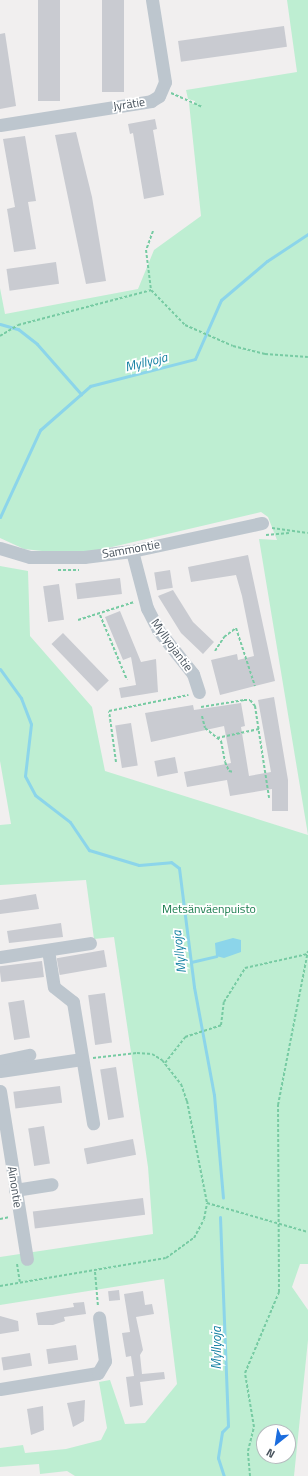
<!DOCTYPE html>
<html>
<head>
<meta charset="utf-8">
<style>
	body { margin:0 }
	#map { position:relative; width:308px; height:1476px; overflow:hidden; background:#f1efef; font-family:"Titillium Web",sans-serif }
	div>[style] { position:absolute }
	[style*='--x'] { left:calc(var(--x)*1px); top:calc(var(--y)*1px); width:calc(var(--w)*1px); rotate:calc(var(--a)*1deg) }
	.green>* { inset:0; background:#beeed2 }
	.water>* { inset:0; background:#8cd5ea }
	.stream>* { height:3px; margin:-1.5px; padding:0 1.5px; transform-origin:1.5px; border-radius:1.5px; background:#8cd5ea }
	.building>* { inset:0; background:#c9cbd1; transform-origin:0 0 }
	.path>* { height:2px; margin-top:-1px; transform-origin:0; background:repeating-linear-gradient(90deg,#77cba3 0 3px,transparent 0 5px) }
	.minor>* { height:13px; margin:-6.5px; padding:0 6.5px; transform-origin:6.5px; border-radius:6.5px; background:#bdc6ce }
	span { translate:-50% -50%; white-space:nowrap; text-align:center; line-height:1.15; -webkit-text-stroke:3.5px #fff; paint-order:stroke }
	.street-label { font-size:12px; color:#47525c }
	.park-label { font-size:12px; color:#197c4d }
	.water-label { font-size:13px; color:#0f7ea0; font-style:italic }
	.north { position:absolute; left:256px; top:1424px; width:40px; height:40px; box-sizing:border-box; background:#fff; border:1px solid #b5babe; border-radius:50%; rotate:210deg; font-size:11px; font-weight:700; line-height:16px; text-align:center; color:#47525c }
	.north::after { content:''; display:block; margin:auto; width:14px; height:18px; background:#1c6dde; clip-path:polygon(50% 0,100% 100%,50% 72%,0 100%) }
</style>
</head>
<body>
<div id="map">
	<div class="green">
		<i style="clip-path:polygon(evenodd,287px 0,308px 0,308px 1264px,300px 1264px,292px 1287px,308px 1310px,308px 1340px,294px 1476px,75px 1476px,67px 1471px,40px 1474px,39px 1464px,0 1467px,0 1448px,23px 1445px,25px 1453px,66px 1449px,101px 1440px,107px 1428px,99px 1382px,110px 1380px,125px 1424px,145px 1423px,177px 1384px,164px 1279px,0 1305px,0 1257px,153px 1234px,148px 1167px,114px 937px,94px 939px,86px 880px,0 885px,0 825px,11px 824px,0 761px,0 566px,28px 571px,30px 636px,92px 707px,105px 771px,308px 835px,259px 539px,277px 540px,268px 517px,261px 512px,95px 551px,60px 553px,24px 549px,0 538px,0 288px,5px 314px,138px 289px,154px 250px,201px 216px,189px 103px,195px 104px,195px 101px,188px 99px,186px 90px,297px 72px,287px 0,264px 1432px,288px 1432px,288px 1456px,264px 1456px,264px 1432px)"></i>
	</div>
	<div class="water">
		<i style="clip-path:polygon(233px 938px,241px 940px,241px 952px,224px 958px,216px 956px,215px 943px)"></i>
	</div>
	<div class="stream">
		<i style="--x:0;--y:324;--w:19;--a:16"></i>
		<i style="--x:18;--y:329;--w:24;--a:38"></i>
		<i style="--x:37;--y:344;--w:67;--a:48.7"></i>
		<i style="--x:0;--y:517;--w:96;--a:-65.3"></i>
		<i style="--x:40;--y:430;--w:67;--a:-41.3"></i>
		<i style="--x:90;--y:386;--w:108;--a:-14.4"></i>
		<i style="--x:195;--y:359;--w:64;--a:-66.2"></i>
		<i style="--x:221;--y:300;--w:60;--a:-40.3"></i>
		<i style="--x:267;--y:261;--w:49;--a:-33.4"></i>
		<i style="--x:0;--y:669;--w:36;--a:54"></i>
		<i style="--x:21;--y:698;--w:28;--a:69"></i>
		<i style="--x:31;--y:724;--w:52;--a:96.6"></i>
		<i style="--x:25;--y:776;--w:21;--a:62"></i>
		<i style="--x:35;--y:795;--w:44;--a:37.6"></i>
		<i style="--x:70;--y:822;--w:34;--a:56"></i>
		<i style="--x:89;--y:850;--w:52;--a:16.7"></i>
		<i style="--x:139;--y:865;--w:32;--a:-5"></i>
		<i style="--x:171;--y:862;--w:10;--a:37"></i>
		<i style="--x:179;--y:868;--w:120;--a:82.8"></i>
		<i style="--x:194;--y:987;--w:110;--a:79.5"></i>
		<i style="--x:214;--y:1095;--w:103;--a:85"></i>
		<i style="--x:191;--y:962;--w:26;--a:-13"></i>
		<i style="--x:220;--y:1217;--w:209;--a:87.8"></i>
		<i style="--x:228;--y:1426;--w:8;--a:135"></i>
		<i style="--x:222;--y:1432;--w:26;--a:99"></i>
		<i style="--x:218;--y:1458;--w:19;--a:72"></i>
	</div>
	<div class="building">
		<i style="left:38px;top:0;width:22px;height:101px"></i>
		<i style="left:102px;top:0;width:22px;height:92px"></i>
		<i style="left:284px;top:26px;width:21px;height:107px;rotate:82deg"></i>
		<i style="clip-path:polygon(5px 33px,16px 106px,0 109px,0 34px)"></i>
		<i style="clip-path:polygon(155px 119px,157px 129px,153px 130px,164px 195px,144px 199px,133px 133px,130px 134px,128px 124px)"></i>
		<i style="clip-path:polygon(76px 132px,92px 197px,106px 281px,86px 284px,55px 135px)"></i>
		<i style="clip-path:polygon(25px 136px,36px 201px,28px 202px,36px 249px,14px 252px,7px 209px,15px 207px,3px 139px)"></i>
		<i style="left:56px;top:262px;width:22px;height:50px;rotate:82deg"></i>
		<i style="clip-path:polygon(248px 555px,275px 681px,220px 695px,211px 660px,237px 654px,238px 660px,254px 656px,242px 596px,236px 575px,191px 582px,188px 567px)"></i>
		<i style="left:170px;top:570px;width:18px;height:16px;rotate:81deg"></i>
		<i style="left:120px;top:578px;width:16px;height:45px;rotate:83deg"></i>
		<i style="left:59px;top:584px;width:36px;height:16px;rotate:82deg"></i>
		<i style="clip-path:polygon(173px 590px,193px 622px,214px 642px,203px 654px,181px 633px,158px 596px)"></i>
		<i style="clip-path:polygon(120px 611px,141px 662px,156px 659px,158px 692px,121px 698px,119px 688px,136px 685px,131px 657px,123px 660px,105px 617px)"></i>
		<i style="left:63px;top:633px;width:66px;height:16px;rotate:46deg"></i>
		<i style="clip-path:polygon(274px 697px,288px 780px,288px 811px,272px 811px,272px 789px,230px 796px,227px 780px,187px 787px,184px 772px,231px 763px,224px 726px,151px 742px,145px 713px,193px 705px,194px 710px,241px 703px,245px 726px,241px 727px,249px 776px,271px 772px,258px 700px)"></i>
		<i style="left:131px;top:723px;width:43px;height:16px;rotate:81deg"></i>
		<i style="left:175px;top:757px;width:16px;height:21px;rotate:79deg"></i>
		<i style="clip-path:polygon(36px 894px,39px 909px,0 914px,0 900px)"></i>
		<i style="clip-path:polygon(61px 923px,63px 937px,9px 943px,7px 931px)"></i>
		<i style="left:104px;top:950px;width:17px;height:48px;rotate:80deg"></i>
		<i style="left:42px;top:961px;width:16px;height:43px;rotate:83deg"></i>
		<i style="left:105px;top:993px;width:50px;height:17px;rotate:82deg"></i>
		<i style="left:24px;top:1000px;width:38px;height:16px;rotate:81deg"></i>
		<i style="left:116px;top:1067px;width:51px;height:16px;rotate:81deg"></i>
		<i style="left:60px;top:1086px;width:17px;height:47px;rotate:83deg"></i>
		<i style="left:44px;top:1126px;width:38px;height:16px;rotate:81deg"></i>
		<i style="left:133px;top:1139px;width:16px;height:50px;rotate:79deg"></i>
		<i style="left:143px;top:1198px;width:17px;height:111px;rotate:83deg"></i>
		<i style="left:119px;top:1290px;width:10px;height:11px;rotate:84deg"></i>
		<i style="clip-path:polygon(143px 1291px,145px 1305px,152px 1304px,154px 1314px,136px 1317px,143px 1350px,140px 1355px,142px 1374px,164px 1372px,165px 1379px,140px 1382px,143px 1405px,130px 1407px,126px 1377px,134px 1376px,131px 1356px,126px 1357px,122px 1333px,130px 1332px,124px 1294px)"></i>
		<i style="clip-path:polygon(84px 1302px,86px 1314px,64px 1317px,65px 1321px,53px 1325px,38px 1325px,36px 1313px,74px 1307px,73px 1303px)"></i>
		<i style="clip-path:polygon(0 1316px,18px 1321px,19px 1331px,0 1334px)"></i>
		<i style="left:76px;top:1345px;width:15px;height:30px;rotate:82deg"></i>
		<i style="left:30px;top:1353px;width:13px;height:29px;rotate:81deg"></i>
		<i style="clip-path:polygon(85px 1400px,84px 1421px,73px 1427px,67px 1403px)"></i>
		<i style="clip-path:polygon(43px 1406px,44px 1430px,31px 1435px,27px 1409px)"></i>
	</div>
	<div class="path">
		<i style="--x:171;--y:93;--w:34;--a:24"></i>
		<i style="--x:153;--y:231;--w:20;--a:110"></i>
		<i style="--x:146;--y:250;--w:40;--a:82.9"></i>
		<i style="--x:151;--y:290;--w:49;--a:45.8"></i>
		<i style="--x:185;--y:325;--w:52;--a:23.6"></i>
		<i style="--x:233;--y:346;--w:33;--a:14"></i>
		<i style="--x:265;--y:354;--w:43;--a:4"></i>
		<i style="--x:0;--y:336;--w:21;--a:-31"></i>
		<i style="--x:18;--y:325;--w:138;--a:-14.7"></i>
		<i style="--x:272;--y:528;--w:36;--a:8"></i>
		<i style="--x:266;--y:535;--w:23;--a:-5"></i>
		<i style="--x:58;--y:570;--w:21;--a:0"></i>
		<i style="--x:100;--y:615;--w:70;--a:67.4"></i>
		<i style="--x:78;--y:620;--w:59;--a:-17.8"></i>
		<i style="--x:215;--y:651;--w:17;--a:-57"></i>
		<i style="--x:224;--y:637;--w:15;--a:-37"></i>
		<i style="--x:236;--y:628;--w:61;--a:71.9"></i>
		<i style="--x:201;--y:707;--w:44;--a:-9.2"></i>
		<i style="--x:244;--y:700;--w:6;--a:0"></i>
		<i style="--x:250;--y:700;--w:8;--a:50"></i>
		<i style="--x:255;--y:706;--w:93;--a:81.3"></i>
		<i style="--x:202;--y:716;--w:12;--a:76"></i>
		<i style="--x:205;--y:728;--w:21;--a:39"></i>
		<i style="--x:221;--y:741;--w:21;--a:79"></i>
		<i style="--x:225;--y:762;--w:10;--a:66"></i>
		<i style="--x:229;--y:771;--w:5;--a:11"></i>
		<i style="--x:217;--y:738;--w:43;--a:-12.1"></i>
		<i style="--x:116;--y:762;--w:51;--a:-97.8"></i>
		<i style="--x:109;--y:711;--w:81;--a:-11.4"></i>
		<i style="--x:93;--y:1058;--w:44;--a:-6.5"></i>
		<i style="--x:137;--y:1053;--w:15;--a:4"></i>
		<i style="--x:152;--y:1054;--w:12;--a:31"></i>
		<i style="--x:162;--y:1060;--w:31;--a:52"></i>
		<i style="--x:181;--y:1084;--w:18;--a:71"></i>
		<i style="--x:187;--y:1101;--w:104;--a:78.9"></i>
		<i style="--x:207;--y:1203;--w:105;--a:16"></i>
		<i style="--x:165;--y:1063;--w:33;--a:-52"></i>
		<i style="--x:185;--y:1037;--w:38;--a:-18"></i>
		<i style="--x:221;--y:1025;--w:23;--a:-83"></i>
		<i style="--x:224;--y:1002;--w:40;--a:-58"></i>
		<i style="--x:245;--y:968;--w:64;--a:-12.7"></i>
		<i style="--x:0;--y:1219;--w:10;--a:-11"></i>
		<i style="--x:17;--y:1264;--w:18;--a:81"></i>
		<i style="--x:95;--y:1272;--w:34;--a:85"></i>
		<i style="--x:0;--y:1286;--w:168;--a:-9.6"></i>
		<i style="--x:166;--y:1258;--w:34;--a:-36"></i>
		<i style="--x:194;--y:1238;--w:21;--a:-62"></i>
		<i style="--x:204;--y:1219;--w:16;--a:-79"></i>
		<i style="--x:250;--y:1476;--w:25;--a:-95"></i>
		<i style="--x:248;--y:1451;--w:25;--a:-76"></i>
		<i style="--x:254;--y:1427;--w:55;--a:-99.5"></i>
		<i style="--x:245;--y:1373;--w:88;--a:-67.2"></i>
		<i style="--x:279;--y:1292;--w:187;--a:-90.3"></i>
		<i style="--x:278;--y:1105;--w:157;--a:-79"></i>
	</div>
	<div class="minor">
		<i style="--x:0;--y:125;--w:153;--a:-9"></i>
		<i style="--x:151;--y:101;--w:9;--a:-32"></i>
		<i style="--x:159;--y:96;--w:15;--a:-67"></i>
		<i style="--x:165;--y:82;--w:83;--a:-99"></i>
		<i style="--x:0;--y:548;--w:31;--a:17"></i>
		<i style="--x:30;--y:557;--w:54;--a:0"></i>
		<i style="--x:84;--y:557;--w:48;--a:-7.1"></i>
		<i style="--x:132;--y:551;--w:133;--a:-12.2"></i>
		<i style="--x:132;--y:551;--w:59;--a:75.3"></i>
		<i style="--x:147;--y:608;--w:25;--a:63"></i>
		<i style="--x:158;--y:630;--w:56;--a:51.5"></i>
		<i style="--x:193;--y:674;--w:19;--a:72"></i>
		<i style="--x:48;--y:950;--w:37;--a:81"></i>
		<i style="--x:54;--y:987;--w:24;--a:38"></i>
		<i style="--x:73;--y:1002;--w:123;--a:80.6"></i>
		<i style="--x:0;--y:957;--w:91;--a:-8.8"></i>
		<i style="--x:0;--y:1061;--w:30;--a:-12"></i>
		<i style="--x:0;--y:1071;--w:83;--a:-8.3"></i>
		<i style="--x:0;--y:1091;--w:170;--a:80.9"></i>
		<i style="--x:15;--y:1190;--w:37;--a:-9"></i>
		<i style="--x:0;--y:1389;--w:99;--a:-9.3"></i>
		<i style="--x:98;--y:1373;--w:14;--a:-60"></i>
		<i style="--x:105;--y:1361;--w:44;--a:-97.8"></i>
	</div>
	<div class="street-label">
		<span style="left:129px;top:104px;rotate:-9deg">Jyrätie</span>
		<span style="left:131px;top:549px;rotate:-10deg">Sammontie</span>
		<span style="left:172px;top:645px;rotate:54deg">Myllyojantie</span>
		<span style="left:15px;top:1187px;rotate:81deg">Ainontie</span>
	</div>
	<div class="park-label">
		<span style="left:209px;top:909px">Metsänväenpuisto</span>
	</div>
	<div class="water-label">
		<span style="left:146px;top:362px;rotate:-14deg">Myllyoja</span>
		<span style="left:179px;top:952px;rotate:-97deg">Myllyoja</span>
		<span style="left:216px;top:1348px;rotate:-90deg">Myllyoja</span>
	</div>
	<div class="north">N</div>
</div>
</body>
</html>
